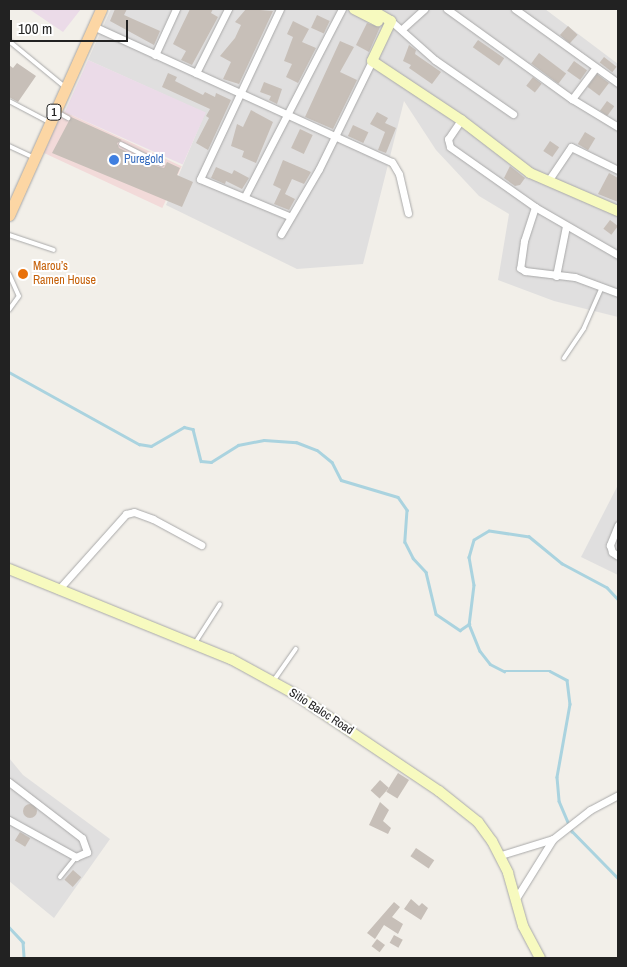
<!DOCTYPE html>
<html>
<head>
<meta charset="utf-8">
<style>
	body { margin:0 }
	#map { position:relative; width:627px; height:967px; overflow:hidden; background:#f2efe9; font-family:"Archivo Narrow",sans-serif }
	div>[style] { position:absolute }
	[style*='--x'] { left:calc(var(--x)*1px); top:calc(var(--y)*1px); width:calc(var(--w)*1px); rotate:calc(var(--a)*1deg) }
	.residential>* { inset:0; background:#e0dfdf }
	.commercial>* { inset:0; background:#f2dad9; transform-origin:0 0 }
	.industrial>* { inset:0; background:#ebdbe8; transform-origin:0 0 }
	.stream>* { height:2.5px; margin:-1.25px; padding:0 1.25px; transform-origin:1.25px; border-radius:1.25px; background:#aad3df }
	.building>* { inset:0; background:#c7bfb8; transform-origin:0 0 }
	.round { border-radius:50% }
	.roads { filter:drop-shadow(0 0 1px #a9a9a9) drop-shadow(0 0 1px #a9a9a9) }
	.lane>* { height:4px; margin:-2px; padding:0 2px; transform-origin:2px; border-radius:2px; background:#fff }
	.street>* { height:7px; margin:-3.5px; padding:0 3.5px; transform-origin:3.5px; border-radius:3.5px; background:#fff }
	.secondary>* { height:10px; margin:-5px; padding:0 5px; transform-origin:5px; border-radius:5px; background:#f7fabf }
	.primary>* { height:11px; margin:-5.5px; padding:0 5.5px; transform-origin:5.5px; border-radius:5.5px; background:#fcd6a4 }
	.dots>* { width:14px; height:14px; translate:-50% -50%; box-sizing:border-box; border:2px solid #fff; border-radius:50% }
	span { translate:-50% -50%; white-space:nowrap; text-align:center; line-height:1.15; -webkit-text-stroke:4px #fff; paint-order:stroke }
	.shield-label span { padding:1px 4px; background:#fff; border:1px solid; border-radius:4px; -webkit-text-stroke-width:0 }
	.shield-label { font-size:11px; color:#222; font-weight:700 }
	.shop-label { font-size:12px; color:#366cbe }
	.left { translate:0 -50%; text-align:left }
	.food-label { font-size:12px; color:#c56008 }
	.street-label { font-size:12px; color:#222 }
	.frame { position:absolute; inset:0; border:10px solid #222; pointer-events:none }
	.scale { position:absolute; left:10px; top:20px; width:118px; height:22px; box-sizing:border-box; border:2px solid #222; border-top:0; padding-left:6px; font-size:15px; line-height:18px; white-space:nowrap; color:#222; -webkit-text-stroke:4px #fff; paint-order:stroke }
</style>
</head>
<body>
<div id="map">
	<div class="residential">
		<i style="clip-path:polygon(111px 9px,545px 9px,618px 64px,618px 317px,554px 301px,498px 280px,509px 214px,479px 196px,436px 150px,404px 101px,363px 264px,297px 269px,166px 205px,205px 113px,88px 60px)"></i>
		<i style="clip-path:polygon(618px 485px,618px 575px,581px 557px)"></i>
		<i style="clip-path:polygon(9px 758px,23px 775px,110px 839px,54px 918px,9px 881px)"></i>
	</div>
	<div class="commercial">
		<i style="left:63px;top:111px;width:131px;height:46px;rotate:25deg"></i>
	</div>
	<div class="industrial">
		<i style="clip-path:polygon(29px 9px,81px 9px,63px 32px)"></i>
		<i style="left:88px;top:60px;width:129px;height:57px;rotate:24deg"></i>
	</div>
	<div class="stream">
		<i style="--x:9;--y:372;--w:149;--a:29"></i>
		<i style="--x:139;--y:444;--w:12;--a:9"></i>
		<i style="--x:151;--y:446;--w:38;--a:-30"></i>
		<i style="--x:184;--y:427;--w:9;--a:13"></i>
		<i style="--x:193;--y:429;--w:33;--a:76"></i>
		<i style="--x:201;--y:461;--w:10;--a:6"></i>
		<i style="--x:211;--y:462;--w:32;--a:-32"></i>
		<i style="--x:238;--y:445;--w:26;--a:-11"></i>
		<i style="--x:264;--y:440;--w:32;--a:4"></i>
		<i style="--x:296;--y:442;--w:22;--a:21"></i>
		<i style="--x:317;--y:450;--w:19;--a:39"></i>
		<i style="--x:332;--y:462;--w:20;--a:63"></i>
		<i style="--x:341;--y:480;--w:59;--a:16.6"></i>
		<i style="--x:398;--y:497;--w:16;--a:55"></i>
		<i style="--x:407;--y:510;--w:32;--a:94"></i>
		<i style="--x:405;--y:542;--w:18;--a:63"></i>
		<i style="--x:413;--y:558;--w:19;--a:47"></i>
		<i style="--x:426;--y:572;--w:43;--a:76.6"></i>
		<i style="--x:436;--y:614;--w:29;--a:34"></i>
		<i style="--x:460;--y:630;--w:11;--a:-34"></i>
		<i style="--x:618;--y:600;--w:16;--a:-133"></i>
		<i style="--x:607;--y:588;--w:51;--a:-151.9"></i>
		<i style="--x:562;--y:564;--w:43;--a:-140.7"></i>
		<i style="--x:529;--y:537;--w:40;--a:-171.5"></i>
		<i style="--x:489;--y:531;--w:17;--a:149"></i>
		<i style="--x:474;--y:540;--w:18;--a:106"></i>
		<i style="--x:469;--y:557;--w:28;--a:80"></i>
		<i style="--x:474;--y:585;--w:39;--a:97"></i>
		<i style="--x:469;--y:624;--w:29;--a:68"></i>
		<i style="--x:480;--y:651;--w:16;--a:52"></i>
		<i style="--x:490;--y:664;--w:16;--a:27"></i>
		<i style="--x:504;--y:671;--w:46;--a:0"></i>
		<i style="--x:550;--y:671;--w:19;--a:28"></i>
		<i style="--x:567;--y:680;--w:24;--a:83"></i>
		<i style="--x:570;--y:704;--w:74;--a:100.1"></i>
		<i style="--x:557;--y:777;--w:24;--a:85"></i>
		<i style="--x:559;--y:801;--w:33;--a:67"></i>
		<i style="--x:572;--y:831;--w:66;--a:45.6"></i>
		<i style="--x:9;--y:927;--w:21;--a:47"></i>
		<i style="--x:23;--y:942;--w:16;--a:86"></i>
	</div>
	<div class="building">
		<i style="clip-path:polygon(115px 9px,127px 9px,124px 15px,160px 31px,154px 45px,110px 21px)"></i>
		<i style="clip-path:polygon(190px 9px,213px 9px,211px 13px,218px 17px,192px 65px,181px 60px,186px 51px,173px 44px)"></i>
		<i style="clip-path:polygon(246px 9px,273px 11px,239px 84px,223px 79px,231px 62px,220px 56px,235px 38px,241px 25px,235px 22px)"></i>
		<i style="left:317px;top:15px;width:14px;height:14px;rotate:25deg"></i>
		<i style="clip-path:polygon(293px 21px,309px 29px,302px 42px,316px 48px,298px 83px,286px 77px,292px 64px,284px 61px,293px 37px,287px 34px)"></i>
		<i style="clip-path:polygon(367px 23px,380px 27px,369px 52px,356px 45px)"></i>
		<i style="left:568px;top:26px;width:13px;height:12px;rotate:42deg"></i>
		<i style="left:478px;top:40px;width:32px;height:9px;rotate:35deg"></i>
		<i style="clip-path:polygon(340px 41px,354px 47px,340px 72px,357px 80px,333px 129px,305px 117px)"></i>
		<i style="clip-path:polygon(409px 45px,416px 50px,415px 54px,441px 72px,432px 84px,409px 68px,411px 65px,403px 61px)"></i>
		<i style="left:539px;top:53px;width:34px;height:13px;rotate:37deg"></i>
		<i style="left:604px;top:57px;width:16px;height:7px;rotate:38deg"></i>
		<i style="left:574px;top:61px;width:16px;height:12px;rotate:35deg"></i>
		<i style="clip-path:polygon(17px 63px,36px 76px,18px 102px,9px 97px,9px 65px,13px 68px)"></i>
		<i style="clip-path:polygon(168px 73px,177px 77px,175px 81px,203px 95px,205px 92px,215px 97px,216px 93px,231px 100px,208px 150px,196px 143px,209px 118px,206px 116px,210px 109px,162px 87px)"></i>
		<i style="left:597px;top:74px;width:15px;height:16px;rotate:37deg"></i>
		<i style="left:533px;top:77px;width:11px;height:11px;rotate:38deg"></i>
		<i style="clip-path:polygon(264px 82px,282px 89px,277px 104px,269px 100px,271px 96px,260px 92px)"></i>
		<i style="left:607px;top:101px;width:9px;height:12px;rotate:36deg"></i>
		<i style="clip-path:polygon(251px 110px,273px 122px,256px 163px,242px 157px,244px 151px,231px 146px,237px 124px,243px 127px)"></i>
		<i style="clip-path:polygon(377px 112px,388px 118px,385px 123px,396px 128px,386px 153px,378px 150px,385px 132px,370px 124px)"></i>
		<i style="clip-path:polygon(71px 117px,122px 140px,117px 143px,119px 148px,159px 167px,164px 168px,167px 162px,180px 168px,177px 175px,193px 182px,182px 207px,52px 153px)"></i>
		<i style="left:353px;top:125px;width:17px;height:12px;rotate:25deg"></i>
		<i style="left:300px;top:129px;width:14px;height:21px;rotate:25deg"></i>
		<i style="left:585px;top:132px;width:12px;height:14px;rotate:31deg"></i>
		<i style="left:550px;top:141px;width:11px;height:12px;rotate:34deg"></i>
		<i style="clip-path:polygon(283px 160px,311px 172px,304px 184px,292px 179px,285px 194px,295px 199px,289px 210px,274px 204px,281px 189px,273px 185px)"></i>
		<i style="clip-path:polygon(510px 166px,525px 178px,520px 185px,515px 186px,504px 178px)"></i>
		<i style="clip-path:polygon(216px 167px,232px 174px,234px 170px,249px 178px,242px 189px,226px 181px,225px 184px,211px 178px)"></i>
		<i style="clip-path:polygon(609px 173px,618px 178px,618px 202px,598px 194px)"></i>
		<i style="left:610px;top:220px;width:10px;height:11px;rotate:37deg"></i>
		<i style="left:398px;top:773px;width:13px;height:22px;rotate:32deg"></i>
		<i style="left:380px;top:780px;width:12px;height:14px;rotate:42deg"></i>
		<i style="clip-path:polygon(380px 802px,389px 810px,383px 821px,391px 828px,388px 834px,369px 825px)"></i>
		<i class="round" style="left:23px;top:804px;width:14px;height:14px"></i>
		<i style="left:20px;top:832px;width:12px;height:10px;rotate:31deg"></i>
		<i style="left:416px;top:848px;width:22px;height:10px;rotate:34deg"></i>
		<i style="left:73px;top:870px;width:11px;height:13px;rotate:41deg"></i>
		<i style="clip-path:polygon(411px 899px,419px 906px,422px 903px,428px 908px,421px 920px,404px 909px)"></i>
		<i style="clip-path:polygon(394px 902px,400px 907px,392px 917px,403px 924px,398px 934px,384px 925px,375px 939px,367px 933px)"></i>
		<i style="left:394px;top:935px;width:10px;height:9px;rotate:29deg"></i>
		<i style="left:377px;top:939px;width:10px;height:9px;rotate:37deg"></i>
	</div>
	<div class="roads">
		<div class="lane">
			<i style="--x:9;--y:41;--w:72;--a:39.4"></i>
			<i style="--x:9;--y:101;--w:45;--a:27.7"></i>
			<i style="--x:57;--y:112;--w:13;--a:29"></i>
			<i style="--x:121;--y:144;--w:45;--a:26.6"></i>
			<i style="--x:9;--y:146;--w:26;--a:25"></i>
			<i style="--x:9;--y:235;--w:47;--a:18.4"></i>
			<i style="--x:9;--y:274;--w:24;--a:66"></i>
			<i style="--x:19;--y:296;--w:17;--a:126"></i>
			<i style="--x:564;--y:358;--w:36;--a:-56"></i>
			<i style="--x:584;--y:328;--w:45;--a:-66.3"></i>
			<i style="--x:195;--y:643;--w:46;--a:-57.3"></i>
			<i style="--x:274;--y:680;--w:38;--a:-55"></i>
			<i style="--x:60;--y:877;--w:26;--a:-51"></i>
		</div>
		<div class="street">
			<i style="--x:280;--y:9;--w:188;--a:115.2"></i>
			<i style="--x:200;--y:179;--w:96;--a:22.6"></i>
			<i style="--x:447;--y:9;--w:154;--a:35.8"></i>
			<i style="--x:572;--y:99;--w:54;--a:31.3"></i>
			<i style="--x:515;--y:9;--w:127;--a:35.7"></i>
			<i style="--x:391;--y:21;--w:59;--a:41.6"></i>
			<i style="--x:435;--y:60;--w:95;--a:34.7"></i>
			<i style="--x:93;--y:26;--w:328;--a:24.5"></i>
			<i style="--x:392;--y:162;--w:14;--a:60"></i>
			<i style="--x:399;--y:174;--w:40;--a:77"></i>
			<i style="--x:402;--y:29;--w:30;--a:-42"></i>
			<i style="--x:155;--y:55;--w:51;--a:-65.5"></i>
			<i style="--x:196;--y:73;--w:72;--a:-63.4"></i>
			<i style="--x:572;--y:99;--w:39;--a:-53"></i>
			<i style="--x:461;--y:120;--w:23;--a:124"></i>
			<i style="--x:448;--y:139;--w:8;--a:76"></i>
			<i style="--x:450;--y:147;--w:104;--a:35.2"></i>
			<i style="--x:535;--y:207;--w:96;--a:30"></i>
			<i style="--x:548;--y:181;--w:41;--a:-55.9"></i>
			<i style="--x:571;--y:147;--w:52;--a:26.1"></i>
			<i style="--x:245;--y:196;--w:211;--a:-62.6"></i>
			<i style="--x:535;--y:207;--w:36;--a:108"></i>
			<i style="--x:524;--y:241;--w:27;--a:98"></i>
			<i style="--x:520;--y:268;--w:6;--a:31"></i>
			<i style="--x:525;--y:271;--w:50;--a:6.8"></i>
			<i style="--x:575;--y:277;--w:46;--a:20.4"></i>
			<i style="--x:281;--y:234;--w:75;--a:-59.7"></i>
			<i style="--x:319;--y:169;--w:120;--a:-63.9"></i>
			<i style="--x:556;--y:276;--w:51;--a:-78.7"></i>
			<i style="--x:618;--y:525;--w:22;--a:112"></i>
			<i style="--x:610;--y:545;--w:7;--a:74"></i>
			<i style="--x:612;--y:552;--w:7;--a:34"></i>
			<i style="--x:58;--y:590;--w:102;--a:-48.2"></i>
			<i style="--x:126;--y:514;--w:8;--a:-14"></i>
			<i style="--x:134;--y:512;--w:20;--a:20"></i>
			<i style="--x:153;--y:519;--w:55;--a:28.4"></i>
			<i style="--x:9;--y:782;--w:92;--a:37.5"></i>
			<i style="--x:82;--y:838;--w:15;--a:70"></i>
			<i style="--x:87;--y:852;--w:12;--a:156"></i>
			<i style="--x:76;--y:857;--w:77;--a:-151.1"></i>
			<i style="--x:553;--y:839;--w:47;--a:-38.1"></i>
			<i style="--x:590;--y:810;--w:32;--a:-28"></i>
			<i style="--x:501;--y:855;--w:54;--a:-17.1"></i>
			<i style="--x:553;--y:839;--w:72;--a:121.9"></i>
		</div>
		<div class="secondary">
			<i style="--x:354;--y:9;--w:27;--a:27"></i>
			<i style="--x:370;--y:9;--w:24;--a:30"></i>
			<i style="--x:391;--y:21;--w:44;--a:115.4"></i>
			<i style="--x:372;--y:61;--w:107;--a:33.5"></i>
			<i style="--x:461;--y:120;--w:87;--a:37.5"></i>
			<i style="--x:530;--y:173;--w:96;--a:23.4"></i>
			<i style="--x:9;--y:569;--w:240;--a:22.1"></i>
			<i style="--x:231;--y:659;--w:71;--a:28.7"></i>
			<i style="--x:293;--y:693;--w:176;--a:33.9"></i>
			<i style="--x:439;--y:791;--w:50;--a:38.5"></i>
			<i style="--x:478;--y:822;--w:24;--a:54"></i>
			<i style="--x:492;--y:841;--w:36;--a:63"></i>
			<i style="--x:508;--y:873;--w:55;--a:74.2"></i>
			<i style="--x:523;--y:926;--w:36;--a:62"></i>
		</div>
		<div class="primary">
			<i style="--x:9;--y:215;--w:226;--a:-65.9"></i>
		</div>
	</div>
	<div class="dots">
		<i style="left:114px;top:160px;background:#3f7fe0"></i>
		<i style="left:23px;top:274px;background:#e8710a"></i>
	</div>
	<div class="shield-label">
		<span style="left:54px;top:112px">1</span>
	</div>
	<div class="shop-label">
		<span class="left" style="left:124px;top:160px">Puregold</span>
	</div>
	<div class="food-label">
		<span class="left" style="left:33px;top:274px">Marou’s<br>Ramen House</span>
	</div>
	<div class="street-label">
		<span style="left:321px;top:712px;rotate:33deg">Sitio Baloc Road</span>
	</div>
	<div class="frame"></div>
	<div class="scale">100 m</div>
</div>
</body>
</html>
